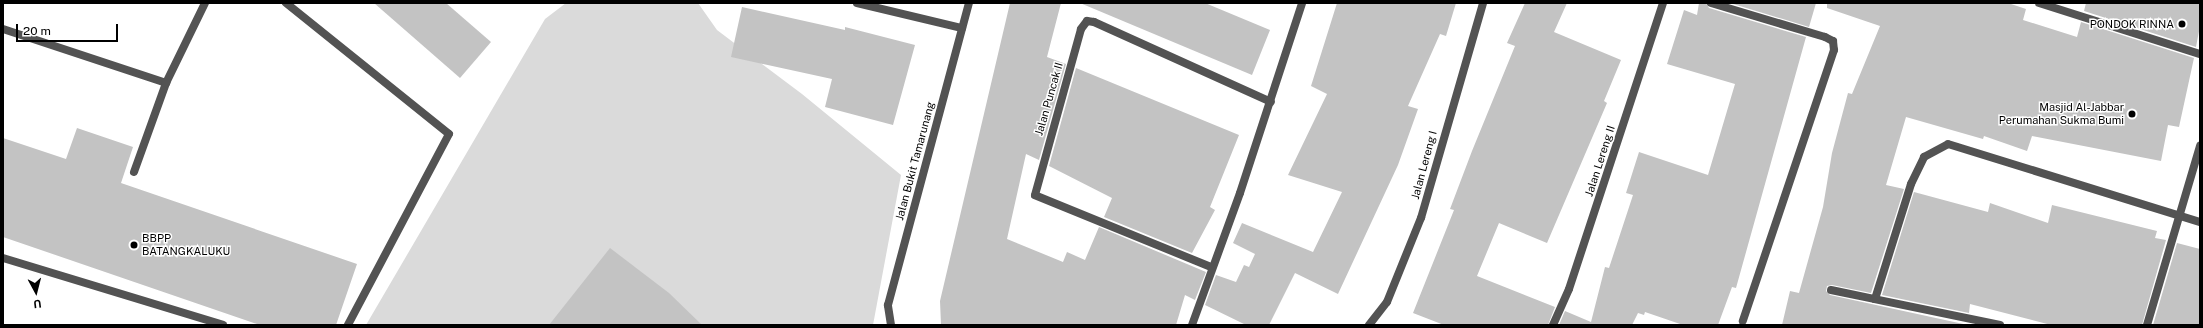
<!DOCTYPE html>
<html>
<head>
<meta charset="utf-8">
<style>
	body { margin:0 }
	#map { position:relative; width:2203px; height:328px; overflow:hidden; background:#fff; font-family:"Public Sans",sans-serif }
	div>[style] { position:absolute }
	[style*='--x'] { left:calc(var(--x)*1px); top:calc(var(--y)*1px); width:calc(var(--w)*1px); rotate:calc(var(--a)*1deg) }
	.green>* { inset:0; background:#dadada }
	.building>* { inset:0; background:#c3c3c3 }
	.service>* { height:8px; margin:-4px; padding:0 4px; transform-origin:4px; border-radius:4px; background:#535353 }
	.minor>* { height:8px; margin:-4px; padding:0 4px; transform-origin:4px; border-radius:4px; background:#535353 }
	.dots>* { width:11px; height:11px; translate:-50% -50%; box-sizing:border-box; border:2px solid #fff; border-radius:50% }
	span { translate:-50% -50%; white-space:nowrap; text-align:center; line-height:1.15; -webkit-text-stroke:3px #fff; paint-order:stroke }
	.poi-label { font-size:11px; color:#000 }
	.right { translate:-100% -50%; text-align:right }
	.left { translate:0 -50%; text-align:left }
	.street-label { font-size:11px; color:#000 }
	.frame { position:absolute; inset:0; border:4px solid #000; pointer-events:none }
	.north { position:absolute; left:16px; top:272px; width:40px; height:40px; -webkit-text-stroke:3px #fff; paint-order:stroke; rotate:173deg; font-size:11px; font-weight:700; line-height:16px; text-align:center; color:#000 }
	.north::after { content:''; display:block; margin:auto; width:14px; height:18px; background:#000; clip-path:polygon(50% 0,100% 100%,50% 72%,0 100%) }
	.scale { position:absolute; left:16px; top:24px; width:102px; height:18px; box-sizing:border-box; border:2px solid #000; border-top:0; padding-left:5px; font-size:12px; line-height:14px; white-space:nowrap; color:#000; -webkit-text-stroke:3px #fff; paint-order:stroke }
</style>
</head>
<body>
<div id="map">
	<div class="green">
		<i style="clip-path:polygon(566px 3px,698px 3px,717px 30px,802px 94px,901px 175px,873px 325px,366px 325px,545px 19px)"></i>
	</div>
	<div class="building">
		<i style="clip-path:polygon(374px 3px,446px 3px,491px 42px,460px 78px)"></i>
		<i style="clip-path:polygon(1010px 3px,1061px 3px,1047px 57px,1066px 64px,1039px 160px,1026px 154px,1007px 239px,1063px 262px,1067px 252px,1085px 260px,1099px 227px,1206px 272px,1195px 300px,1185px 295px,1176px 325px,941px 325px,940px 301px)"></i>
		<i style="clip-path:polygon(1080px 3px,1205px 3px,1270px 30px,1252px 75px)"></i>
		<i style="clip-path:polygon(1337px 3px,1456px 3px,1446px 36px,1440px 34px,1408px 106px,1418px 109px,1398px 165px,1338px 294px,1295px 273px,1269px 325px,1246px 325px,1205px 305px,1216px 275px,1236px 282px,1244px 265px,1249px 267px,1255px 254px,1233px 243px,1242px 223px,1313px 252px,1342px 192px,1288px 175px,1327px 94px,1311px 86px)"></i>
		<i style="clip-path:polygon(1525px 3px,1567px 3px,1554px 32px,1621px 60px,1604px 101px,1607px 103px,1547px 243px,1499px 223px,1477px 276px,1555px 307px,1548px 325px,1444px 325px,1413px 313px,1454px 210px,1450px 209px,1472px 151px,1515px 46px,1507px 43px)"></i>
		<i style="clip-path:polygon(1699px 3px,1706px 3px,1709px 8px,1806px 37px,1736px 288px,1732px 287px,1718px 325px,1683px 325px,1645px 312px,1644px 315px,1638px 313px,1632px 325px,1559px 325px,1565px 311px,1591px 322px,1605px 267px,1609px 268px,1633px 195px,1626px 193px,1639px 152px,1708px 175px,1735px 84px,1667px 64px,1684px 10px,1697px 15px)"></i>
		<i style="clip-path:polygon(1730px 3px,1816px 3px,1809px 27px)"></i>
		<i style="clip-path:polygon(1827px 3px,2008px 3px,2026px 9px,2023px 20px,2077px 37px,2081px 22px,2194px 58px,2179px 127px,2168px 125px,2161px 161px,2032px 136px,2027px 151px,1984px 136px,1983px 139px,1906px 117px,1886px 185px,1904px 189px,1871px 293px,1832px 285px,1827px 286px,1826px 291px,1830px 295px,1968px 325px,1782px 325px,1790px 291px,1799px 293px,1823px 207px,1832px 153px,1848px 93px,1852px 94px,1880px 26px,1827px 8px)"></i>
		<i style="clip-path:polygon(2086px 3px,2200px 3px,2200px 26px,2196px 47px,2084px 11px)"></i>
		<i style="clip-path:polygon(742px 7px,845px 30px,845px 27px,915px 45px,893px 125px,825px 107px,832px 79px,731px 57px)"></i>
		<i style="clip-path:polygon(1076px 68px,1239px 135px,1210px 207px,1215px 210px,1192px 253px,1104px 217px,1112px 198px,1049px 166px)"></i>
		<i style="clip-path:polygon(77px 128px,133px 147px,121px 183px,357px 264px,336px 325px,260px 325px,3px 237px,3px 138px,66px 159px)"></i>
		<i style="clip-path:polygon(1914px 192px,1988px 212px,1990px 203px,2048px 223px,2052px 205px,2157px 231px,2155px 238px,2166px 240px,2142px 325px,2051px 325px,1970px 304px,1969px 313px,1882px 295px)"></i>
		<i style="clip-path:polygon(2177px 243px,2200px 249px,2200px 325px,2153px 325px)"></i>
		<i style="clip-path:polygon(610px 248px,669px 293px,702px 325px,549px 325px)"></i>
	</div>
	<div class="service">
		<i style="--x:286;--y:3;--w:209;--a:38.8"></i>
		<i style="--x:449;--y:134;--w:216;--a:117.9"></i>
		<i style="--x:3;--y:29;--w:172;--a:18.3"></i>
		<i style="--x:134;--y:172;--w:95;--a:-70.2"></i>
		<i style="--x:166;--y:83;--w:89;--a:-64"></i>
		<i style="--x:3;--y:258;--w:230;--a:16.9"></i>
	</div>
	<div class="minor">
		<i style="--x:857;--y:3;--w:108;--a:13.4"></i>
		<i style="--x:1711;--y:3;--w:119;--a:16.6"></i>
		<i style="--x:1825;--y:37;--w:9;--a:27"></i>
		<i style="--x:1833;--y:41;--w:9;--a:84"></i>
		<i style="--x:1834;--y:50;--w:286;--a:108.6"></i>
		<i style="--x:2039;--y:3;--w:169;--a:17.6"></i>
		<i style="--x:1211;--y:267;--w:190;--a:-157.8"></i>
		<i style="--x:1035;--y:195;--w:172;--a:-74.5"></i>
		<i style="--x:1081;--y:29;--w:10;--a:-53"></i>
		<i style="--x:1087;--y:21;--w:7;--a:8"></i>
		<i style="--x:1094;--y:22;--w:194;--a:24.3"></i>
		<i style="--x:1831;--y:290;--w:45;--a:11.6"></i>
		<i style="--x:891;--y:325;--w:20;--a:-99"></i>
		<i style="--x:888;--y:305;--w:313;--a:-75"></i>
		<i style="--x:1192;--y:325;--w:140;--a:-70"></i>
		<i style="--x:1240;--y:193;--w:200;--a:-71.9"></i>
		<i style="--x:1369;--y:325;--w:29;--a:-52"></i>
		<i style="--x:1387;--y:302;--w:91;--a:-68"></i>
		<i style="--x:1421;--y:218;--w:224;--a:-73.9"></i>
		<i style="--x:1553;--y:325;--w:39;--a:-66"></i>
		<i style="--x:1569;--y:289;--w:301;--a:-71.8"></i>
		<i style="--x:2000;--y:325;--w:128;--a:-168.3"></i>
		<i style="--x:1875;--y:299;--w:121;--a:-72.6"></i>
		<i style="--x:1911;--y:184;--w:30;--a:-64"></i>
		<i style="--x:1924;--y:157;--w:27;--a:-28"></i>
		<i style="--x:1948;--y:144;--w:264;--a:17.2"></i>
		<i style="--x:2147;--y:325;--w:187;--a:-73.5"></i>
	</div>
	<div class="dots">
		<i style="left:2182px;top:24px;background:#000"></i>
		<i style="left:2132px;top:114px;background:#000"></i>
		<i style="left:134px;top:245px;background:#000"></i>
	</div>
	<div class="poi-label">
		<span class="right" style="left:2174px;top:24px">PONDOK RINNA</span>
		<span class="right" style="left:2124px;top:114px">Masjid Al-Jabbar<br>Perumahan Sukma Bumi</span>
		<span class="left" style="left:142px;top:245px">BBPP<br>BATANGKALUKU</span>
	</div>
	<div class="street-label">
		<span style="left:1049px;top:99px;rotate:-74deg">Jalan Puncak II</span>
		<span style="left:915px;top:161px;rotate:-75deg">Jalan Bukit Tamarunang</span>
		<span style="left:1600px;top:161px;rotate:-72deg">Jalan Lereng II</span>
		<span style="left:1424px;top:165px;rotate:-75deg">Jalan Lereng I</span>
	</div>
	<div class="frame"></div>
	<div class="north">U</div>
	<div class="scale">20 m</div>
</div>
</body>
</html>
